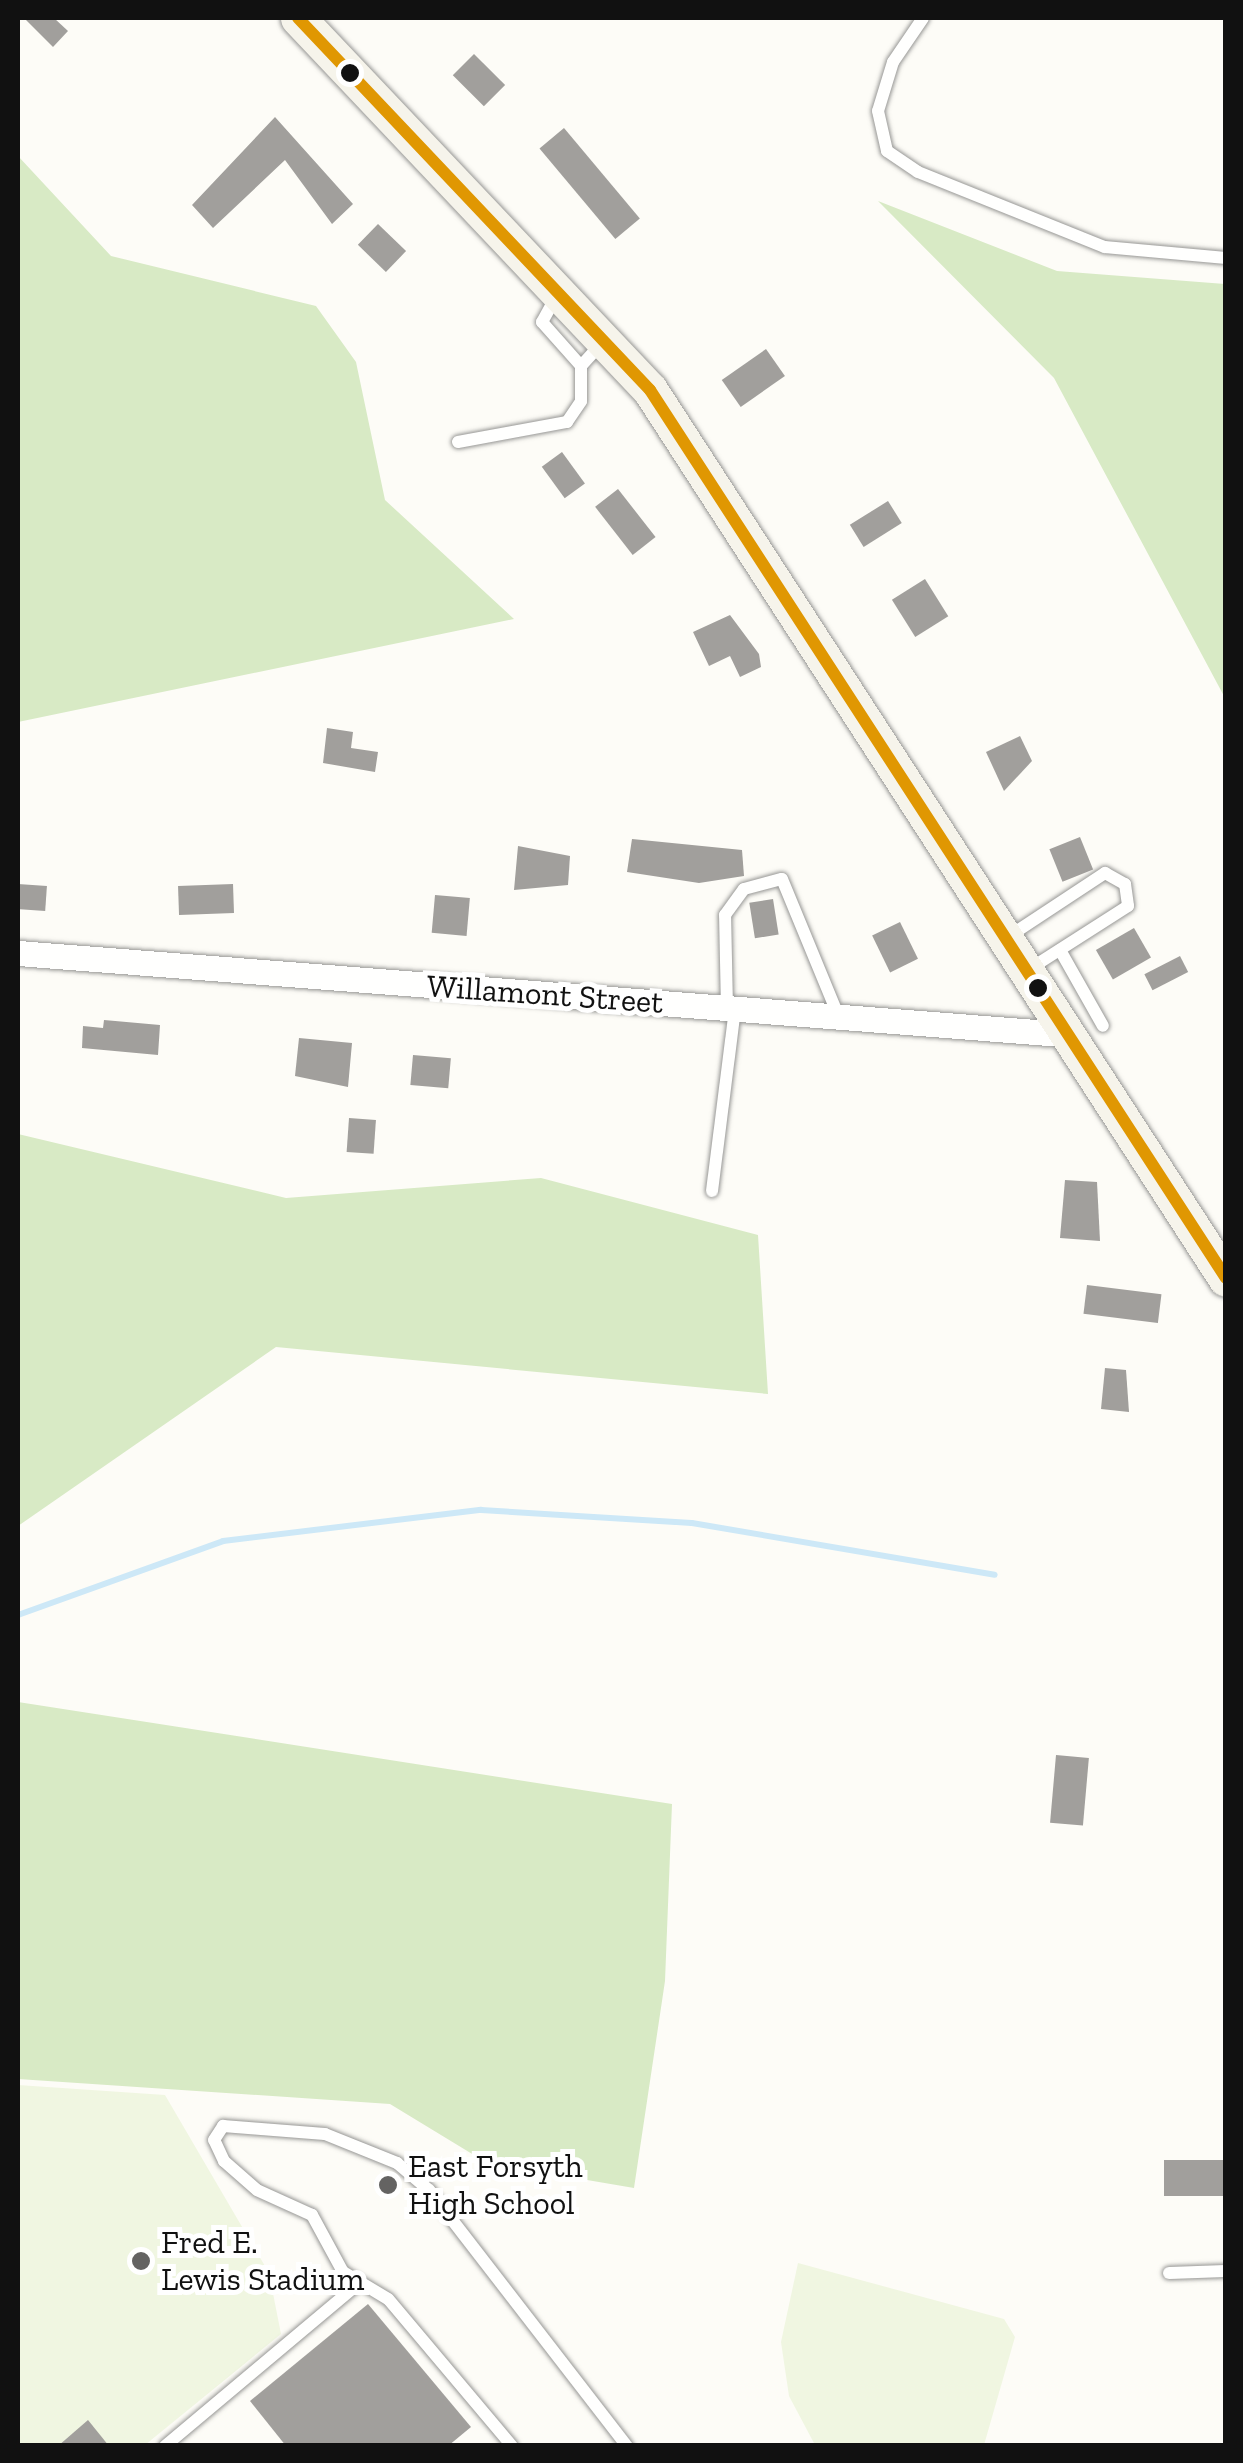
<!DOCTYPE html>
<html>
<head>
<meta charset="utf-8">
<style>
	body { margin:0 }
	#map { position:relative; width:1243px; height:2463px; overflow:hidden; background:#fdfcf7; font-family:"Zilla Slab",serif }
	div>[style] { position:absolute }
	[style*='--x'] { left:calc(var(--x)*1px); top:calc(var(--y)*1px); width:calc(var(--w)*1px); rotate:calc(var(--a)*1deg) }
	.forest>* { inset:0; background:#d8eac5 }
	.pitch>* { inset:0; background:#f0f6e1 }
	.stream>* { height:6px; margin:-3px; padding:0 3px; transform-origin:3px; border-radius:3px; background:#cde8f7 }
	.building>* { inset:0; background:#a19f9c; transform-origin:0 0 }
	.roads { filter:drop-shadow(0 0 2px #979795) drop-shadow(0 0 2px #979795) }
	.service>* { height:12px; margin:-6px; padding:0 6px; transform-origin:6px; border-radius:6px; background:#fffffe }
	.minor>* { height:25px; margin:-12.5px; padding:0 12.5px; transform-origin:12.5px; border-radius:12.5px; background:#fffffe }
	.secondary>* { height:35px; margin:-17.5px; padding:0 17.5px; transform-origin:17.5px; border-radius:17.5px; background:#f6f4eb }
	.bus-1>* { height:12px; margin:-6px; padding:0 6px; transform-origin:6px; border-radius:6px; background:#e09702 }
	.dots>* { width:28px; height:28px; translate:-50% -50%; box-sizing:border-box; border:5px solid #fff; border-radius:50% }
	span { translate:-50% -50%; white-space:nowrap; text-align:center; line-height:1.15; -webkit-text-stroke:10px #fff; paint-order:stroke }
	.street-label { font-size:32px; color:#111 }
	.poi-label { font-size:32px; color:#111 }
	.left { translate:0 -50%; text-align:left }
	.frame { position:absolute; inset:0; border:20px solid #111; pointer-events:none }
</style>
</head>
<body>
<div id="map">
	<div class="forest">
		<i style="clip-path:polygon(18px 156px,111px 256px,316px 306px,356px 362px,385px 500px,514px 619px,18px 722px)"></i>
		<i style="clip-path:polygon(878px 201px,1057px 271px,1225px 284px,1225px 698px,1054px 378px)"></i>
		<i style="clip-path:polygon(18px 1134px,286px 1198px,541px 1178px,758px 1235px,768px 1394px,276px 1347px,18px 1526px)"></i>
		<i style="clip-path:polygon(18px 1702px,672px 1804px,665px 1981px,634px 2188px,487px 2163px,390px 2104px,18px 2079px)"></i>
	</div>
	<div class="pitch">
		<i style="clip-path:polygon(18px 2085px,165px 2095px,269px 2273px,281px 2334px,145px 2445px,18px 2445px)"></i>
		<i style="clip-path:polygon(798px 2263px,1004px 2319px,1015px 2337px,984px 2445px,815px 2445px,789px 2396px,781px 2342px)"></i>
	</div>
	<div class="stream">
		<i style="--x:18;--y:1615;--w:218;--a:-19.8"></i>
		<i style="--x:223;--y:1541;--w:260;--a:-6.9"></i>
		<i style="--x:481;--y:1510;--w:211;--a:3.5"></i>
		<i style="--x:692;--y:1523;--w:307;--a:9.7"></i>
	</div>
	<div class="building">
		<i style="clip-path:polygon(24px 18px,54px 18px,68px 31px,53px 47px)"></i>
		<i style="left:474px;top:54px;width:44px;height:30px;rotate:45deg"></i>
		<i style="clip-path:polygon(275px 117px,353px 204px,332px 224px,285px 160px,213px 228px,192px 205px)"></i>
		<i style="left:564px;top:128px;width:118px;height:32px;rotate:50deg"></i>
		<i style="left:378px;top:224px;width:39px;height:29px;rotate:44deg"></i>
		<i style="left:766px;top:349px;width:33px;height:54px;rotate:55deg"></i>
		<i style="left:562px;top:452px;width:39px;height:25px;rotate:54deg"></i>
		<i style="left:618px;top:489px;width:61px;height:29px;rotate:52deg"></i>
		<i style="left:888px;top:501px;width:26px;height:45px;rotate:58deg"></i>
		<i style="left:925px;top:579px;width:44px;height:39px;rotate:58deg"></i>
		<i style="clip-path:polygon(730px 615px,759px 654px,761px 667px,740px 677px,730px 656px,709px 666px,693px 632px)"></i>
		<i style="clip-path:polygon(327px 728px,353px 732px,351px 748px,378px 752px,375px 772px,323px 763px)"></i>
		<i style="clip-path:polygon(1020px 736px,1032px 761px,1004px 791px,986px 752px)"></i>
		<i style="left:1080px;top:837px;width:35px;height:33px;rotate:68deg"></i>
		<i style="clip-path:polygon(632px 839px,742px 850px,744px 876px,699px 883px,627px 872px)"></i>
		<i style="clip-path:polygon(518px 846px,570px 856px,568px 885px,514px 890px)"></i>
		<i style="left:18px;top:884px;width:29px;height:25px;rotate:4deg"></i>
		<i style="left:233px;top:884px;width:29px;height:55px;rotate:88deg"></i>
		<i style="left:435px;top:895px;width:35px;height:38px;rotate:5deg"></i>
		<i style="left:773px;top:899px;width:36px;height:24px;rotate:81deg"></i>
		<i style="left:900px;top:922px;width:41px;height:31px;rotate:64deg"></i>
		<i style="left:1134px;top:928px;width:34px;height:44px;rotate:60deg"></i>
		<i style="left:1180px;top:956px;width:18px;height:40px;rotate:63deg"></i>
		<i style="clip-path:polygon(104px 1020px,160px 1025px,158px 1055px,82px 1048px,83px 1026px,103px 1028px)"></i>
		<i style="clip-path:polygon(299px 1038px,352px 1043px,348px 1087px,295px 1076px)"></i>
		<i style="left:413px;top:1055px;width:38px;height:30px;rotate:5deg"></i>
		<i style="left:349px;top:1118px;width:27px;height:34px;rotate:4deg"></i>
		<i style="clip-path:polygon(1065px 1180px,1097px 1182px,1100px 1241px,1060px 1238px)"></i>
		<i style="left:1087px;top:1285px;width:75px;height:29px;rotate:7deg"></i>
		<i style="clip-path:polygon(1105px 1368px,1126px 1370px,1129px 1412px,1101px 1409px)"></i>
		<i style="left:1056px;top:1755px;width:33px;height:68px;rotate:5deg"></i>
		<i style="left:1164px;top:2160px;width:62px;height:36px"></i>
		<i style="clip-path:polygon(368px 2304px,471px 2427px,448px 2446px,286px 2446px,250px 2401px)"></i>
		<i style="clip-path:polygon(88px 2420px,109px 2446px,58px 2446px)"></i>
	</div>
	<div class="roads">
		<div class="service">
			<i style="--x:923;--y:18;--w:53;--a:124.3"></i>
			<i style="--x:893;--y:62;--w:51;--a:107"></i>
			<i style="--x:878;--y:111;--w:41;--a:77.3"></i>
			<i style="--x:887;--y:151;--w:37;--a:34"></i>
			<i style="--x:918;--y:172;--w:201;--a:21.9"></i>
			<i style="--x:1105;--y:247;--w:121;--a:5.2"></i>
			<i style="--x:557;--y:295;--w:31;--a:119"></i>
			<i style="--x:542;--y:322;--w:59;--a:48.4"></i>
			<i style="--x:458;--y:442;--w:111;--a:-10.4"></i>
			<i style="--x:567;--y:422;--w:25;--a:-56"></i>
			<i style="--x:581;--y:401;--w:35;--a:-90"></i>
			<i style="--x:581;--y:366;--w:31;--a:-48"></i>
			<i style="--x:1011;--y:935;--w:113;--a:-33.4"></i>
			<i style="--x:1105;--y:873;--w:23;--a:29"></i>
			<i style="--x:1125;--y:884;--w:22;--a:82"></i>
			<i style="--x:1128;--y:906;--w:115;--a:147.4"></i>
			<i style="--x:1060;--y:950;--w:87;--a:60.5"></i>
			<i style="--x:727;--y:1008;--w:93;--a:-91.2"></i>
			<i style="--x:725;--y:915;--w:32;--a:-54"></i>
			<i style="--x:744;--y:889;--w:39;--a:-15"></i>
			<i style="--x:782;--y:879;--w:149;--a:67.6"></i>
			<i style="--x:712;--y:1191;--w:183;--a:-82.8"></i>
			<i style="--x:1169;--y:2273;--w:57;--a:-2"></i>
			<i style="--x:165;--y:2446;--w:252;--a:-40"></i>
			<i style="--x:512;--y:2446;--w:192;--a:-130.1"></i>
			<i style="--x:388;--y:2299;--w:52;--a:-149"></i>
			<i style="--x:343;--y:2272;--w:65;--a:-118.5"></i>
			<i style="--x:312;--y:2215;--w:60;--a:-155.6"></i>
			<i style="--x:257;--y:2190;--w:44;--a:-138.7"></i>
			<i style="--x:224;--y:2161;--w:23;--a:-115"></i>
			<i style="--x:214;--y:2140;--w:17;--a:-57"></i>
			<i style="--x:223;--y:2126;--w:102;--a:4.5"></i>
			<i style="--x:325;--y:2134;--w:78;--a:21.9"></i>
			<i style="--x:397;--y:2163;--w:42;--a:40.2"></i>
			<i style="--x:429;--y:2190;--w:324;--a:52.3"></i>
		</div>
		<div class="minor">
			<i style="--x:18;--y:953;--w:1058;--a:4.44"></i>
		</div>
		<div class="secondary">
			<i style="--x:298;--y:18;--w:512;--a:46.58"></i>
			<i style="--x:650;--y:390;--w:1059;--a:57.06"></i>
		</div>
	</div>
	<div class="bus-1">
		<i style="--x:298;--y:18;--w:512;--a:46.58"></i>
		<i style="--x:650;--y:390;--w:1058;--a:57.03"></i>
	</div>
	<div class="dots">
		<i style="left:350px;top:73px;background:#111"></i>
		<i style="left:1038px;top:988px;background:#111"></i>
		<i style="left:388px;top:2185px;background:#646362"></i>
		<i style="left:141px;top:2261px;background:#646362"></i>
	</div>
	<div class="street-label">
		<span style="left:545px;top:994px;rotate:4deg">Willamont Street</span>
	</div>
	<div class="poi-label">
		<span class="left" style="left:408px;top:2185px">East Forsyth<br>High School</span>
		<span class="left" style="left:161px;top:2261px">Fred E.<br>Lewis Stadium</span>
	</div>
	<div class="frame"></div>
</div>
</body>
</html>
